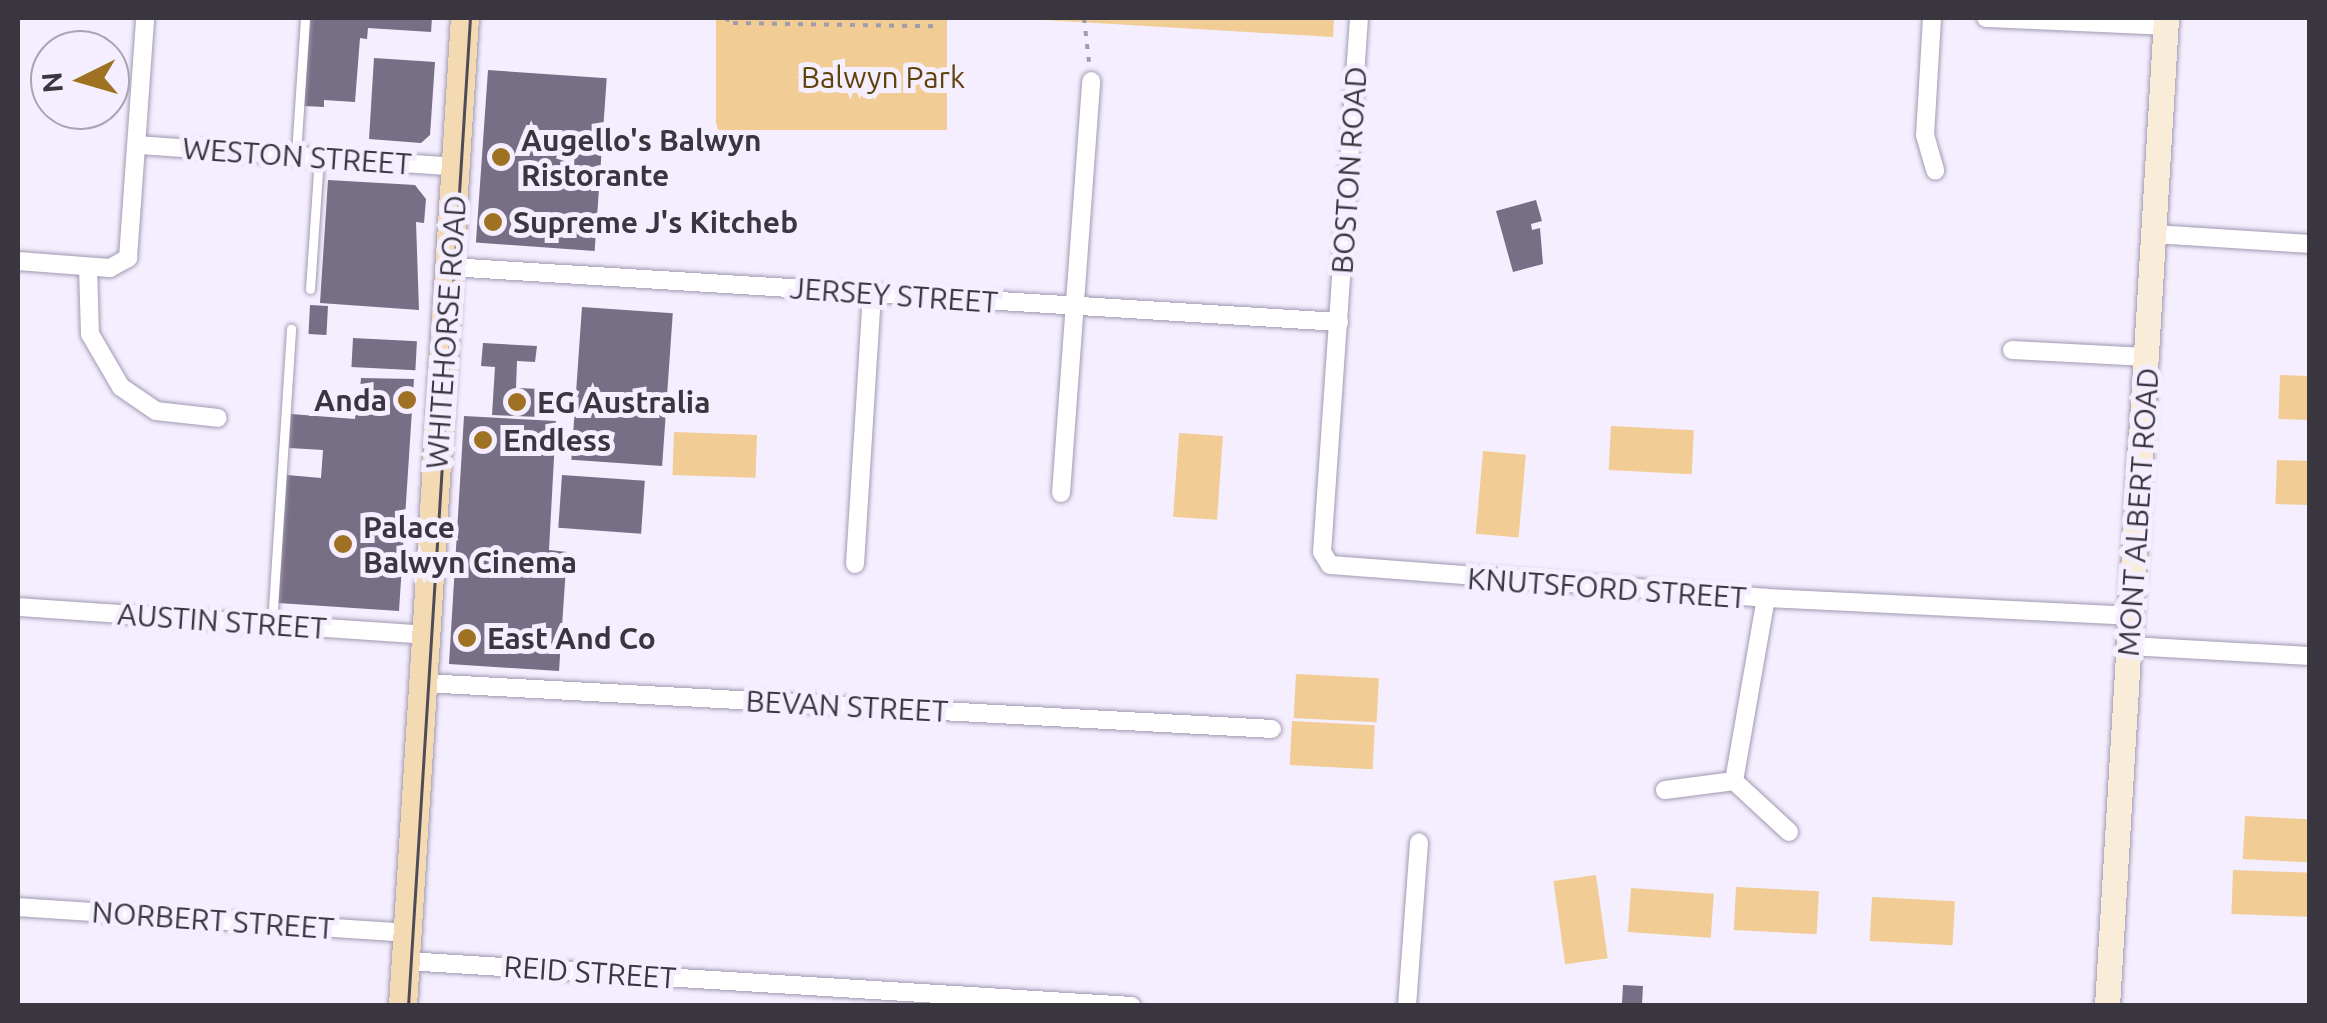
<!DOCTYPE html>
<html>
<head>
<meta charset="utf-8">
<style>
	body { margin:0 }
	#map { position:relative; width:2327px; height:1023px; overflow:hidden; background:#f4eefe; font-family:Ubuntu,sans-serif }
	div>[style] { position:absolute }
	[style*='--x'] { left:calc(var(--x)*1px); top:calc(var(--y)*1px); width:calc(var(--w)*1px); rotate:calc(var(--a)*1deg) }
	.green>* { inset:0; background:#f1cc95; transform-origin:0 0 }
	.building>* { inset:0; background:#776f85; transform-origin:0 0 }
	.path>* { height:4px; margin-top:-2px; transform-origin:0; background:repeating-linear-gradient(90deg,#a19ca9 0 5px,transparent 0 13px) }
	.roads { filter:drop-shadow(0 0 2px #a199b1) drop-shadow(0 0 2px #a199b1) }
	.service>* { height:9px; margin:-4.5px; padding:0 4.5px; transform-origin:4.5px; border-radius:4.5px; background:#fff }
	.minor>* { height:18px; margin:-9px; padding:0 9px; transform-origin:9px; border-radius:9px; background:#fff }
	.secondary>* { height:25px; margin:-12.5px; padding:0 12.5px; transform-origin:12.5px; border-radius:12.5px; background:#f9ecd9 }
	.primary>* { height:28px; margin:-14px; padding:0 14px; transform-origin:14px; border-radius:14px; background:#f3dab3 }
	.tram>* { height:2.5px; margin:-1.25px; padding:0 1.25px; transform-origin:1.25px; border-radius:1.25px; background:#504b56 }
	.dots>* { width:28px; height:28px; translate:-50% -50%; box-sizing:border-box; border:5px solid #f4eefe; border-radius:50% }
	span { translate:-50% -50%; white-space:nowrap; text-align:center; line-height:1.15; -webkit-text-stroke:10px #f4eefe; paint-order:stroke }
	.park-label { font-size:30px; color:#60430c }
	.poi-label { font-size:30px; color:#3a3640; font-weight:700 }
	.left { translate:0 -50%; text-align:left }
	.right { translate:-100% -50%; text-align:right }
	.street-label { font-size:30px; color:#3a3640 }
	.frame { position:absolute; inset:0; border:20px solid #3a3640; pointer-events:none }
	.north { position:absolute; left:30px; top:30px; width:100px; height:100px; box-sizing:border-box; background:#f4eefe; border:2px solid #aaa4b2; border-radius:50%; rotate:265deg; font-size:28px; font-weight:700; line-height:40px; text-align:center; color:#3a3640 }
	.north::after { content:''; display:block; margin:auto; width:35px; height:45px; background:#9f7223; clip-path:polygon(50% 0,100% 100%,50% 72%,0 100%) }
</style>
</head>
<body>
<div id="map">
	<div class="green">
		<i style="left:716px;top:18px;width:231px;height:112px"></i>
		<i style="clip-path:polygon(1013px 18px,1334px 18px,1333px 37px)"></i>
		<i style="left:2280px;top:375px;width:29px;height:44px;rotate:2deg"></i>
		<i style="left:1611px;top:426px;width:83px;height:44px;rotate:3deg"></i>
		<i style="left:674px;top:432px;width:83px;height:43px;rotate:2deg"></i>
		<i style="left:1179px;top:433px;width:44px;height:84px;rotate:4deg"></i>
		<i style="left:1483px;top:451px;width:43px;height:83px;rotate:5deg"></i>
		<i style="left:2277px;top:460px;width:32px;height:44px;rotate:2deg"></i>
		<i style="left:1296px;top:674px;width:83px;height:44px;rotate:3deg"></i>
		<i style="left:1292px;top:721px;width:83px;height:44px;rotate:3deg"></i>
		<i style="left:2245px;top:816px;width:64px;height:43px;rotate:3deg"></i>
		<i style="left:2233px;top:870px;width:76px;height:44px;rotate:2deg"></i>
		<i style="left:1596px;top:875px;width:84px;height:43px;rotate:82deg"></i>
		<i style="left:1736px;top:887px;width:83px;height:43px;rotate:3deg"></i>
		<i style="left:1631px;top:888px;width:83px;height:44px;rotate:4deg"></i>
		<i style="left:1872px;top:897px;width:83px;height:44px;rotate:3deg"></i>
	</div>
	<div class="building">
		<i style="clip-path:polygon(310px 18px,432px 18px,431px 32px,368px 28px,367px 39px,360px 38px,355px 102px,324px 100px,324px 107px,304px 106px)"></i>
		<i style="clip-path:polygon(374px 58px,435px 62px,430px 135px,421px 143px,369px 139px)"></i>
		<i style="left:488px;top:70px;width:119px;height:173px;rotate:4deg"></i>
		<i style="clip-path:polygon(328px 180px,415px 185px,426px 199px,424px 223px,416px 222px,419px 310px,320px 303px)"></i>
		<i style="clip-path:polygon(1536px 200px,1542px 221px,1531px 224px,1532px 230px,1540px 228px,1543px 264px,1513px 272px,1496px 211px)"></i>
		<i style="left:310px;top:305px;width:18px;height:29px;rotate:3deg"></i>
		<i style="left:582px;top:307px;width:91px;height:153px;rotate:4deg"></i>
		<i style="left:353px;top:338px;width:64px;height:29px;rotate:3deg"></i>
		<i style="clip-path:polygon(483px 343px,537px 346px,535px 362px,517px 361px,516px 388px,542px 389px,540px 417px,492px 415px,495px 367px,481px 366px)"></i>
		<i style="clip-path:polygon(361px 378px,414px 379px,399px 611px,278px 603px,287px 475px,321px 478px,323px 450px,289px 448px,291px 414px,355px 419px,356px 407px,389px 407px,359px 402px)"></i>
		<i style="clip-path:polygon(464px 416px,556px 421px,549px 550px,567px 552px,559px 671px,449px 664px)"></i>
		<i style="left:562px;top:475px;width:83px;height:53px;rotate:4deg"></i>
		<i style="left:1623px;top:985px;width:20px;height:21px;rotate:3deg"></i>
	</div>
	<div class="path">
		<i style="--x:725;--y:18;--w:9;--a:32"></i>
		<i style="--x:733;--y:23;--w:201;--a:0.9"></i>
		<i style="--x:1084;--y:18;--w:44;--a:83.5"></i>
	</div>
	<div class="roads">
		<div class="service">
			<i style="--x:296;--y:154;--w:136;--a:-86.2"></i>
			<i style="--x:310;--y:289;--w:131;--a:-86.1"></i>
			<i style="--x:272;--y:624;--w:296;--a:-86.3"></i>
		</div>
		<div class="minor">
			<i style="--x:1359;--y:18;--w:535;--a:93.96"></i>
			<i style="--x:1322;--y:552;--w:15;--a:58"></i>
			<i style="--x:1330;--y:565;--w:437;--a:4.3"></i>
			<i style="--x:1766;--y:598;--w:365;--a:2.8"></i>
			<i style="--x:1932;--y:18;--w:117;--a:93.4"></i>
			<i style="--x:1925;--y:135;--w:37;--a:74"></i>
			<i style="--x:1986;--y:18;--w:180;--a:2.5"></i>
			<i style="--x:137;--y:145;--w:320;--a:3.9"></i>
			<i style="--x:2155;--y:234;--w:155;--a:3.7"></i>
			<i style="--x:18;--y:261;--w:92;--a:4.4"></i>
			<i style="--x:110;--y:268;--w:21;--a:-29"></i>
			<i style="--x:128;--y:258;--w:241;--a:-85.9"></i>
			<i style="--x:88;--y:267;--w:67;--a:88.3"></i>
			<i style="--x:90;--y:334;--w:61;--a:59.7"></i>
			<i style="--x:121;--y:387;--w:42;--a:34.4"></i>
			<i style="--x:156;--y:411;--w:62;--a:6.4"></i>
			<i style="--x:450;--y:267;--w:891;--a:3.54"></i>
			<i style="--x:2012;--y:350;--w:135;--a:3"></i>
			<i style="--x:1061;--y:493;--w:413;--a:-85.8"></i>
			<i style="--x:855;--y:564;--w:272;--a:-86.4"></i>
			<i style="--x:18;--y:607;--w:410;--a:3.9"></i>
			<i style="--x:2129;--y:646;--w:181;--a:3.2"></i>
			<i style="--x:424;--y:683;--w:849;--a:3.1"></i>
			<i style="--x:1734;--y:781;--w:75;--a:42.8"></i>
			<i style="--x:1665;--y:790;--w:70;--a:-7.4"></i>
			<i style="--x:1734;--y:781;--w:186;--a:-80.1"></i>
			<i style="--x:18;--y:907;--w:391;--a:3.8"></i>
			<i style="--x:406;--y:961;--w:727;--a:3.55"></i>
			<i style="--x:1407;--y:1006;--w:164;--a:-85.8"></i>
		</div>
		<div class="secondary">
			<i style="--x:2107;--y:1006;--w:990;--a:-86.58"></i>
		</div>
		<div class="primary">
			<i style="--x:403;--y:1006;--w:990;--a:-86.41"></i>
		</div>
	</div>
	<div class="tram">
		<i style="--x:408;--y:1006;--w:990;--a:-86.41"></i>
	</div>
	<div class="dots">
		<i style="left:501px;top:157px;background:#9f7223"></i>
		<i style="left:493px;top:222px;background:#9f7223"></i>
		<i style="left:407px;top:400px;background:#9f7223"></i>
		<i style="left:517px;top:402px;background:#9f7223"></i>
		<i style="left:483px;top:440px;background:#9f7223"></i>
		<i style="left:343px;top:544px;background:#9f7223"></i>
		<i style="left:467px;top:638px;background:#9f7223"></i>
	</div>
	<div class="park-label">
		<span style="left:883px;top:77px">Balwyn Park</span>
	</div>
	<div class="poi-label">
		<span class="left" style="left:521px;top:157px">Augello's Balwyn<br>Ristorante</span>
		<span class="left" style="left:513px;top:222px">Supreme J's Kitcheb</span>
		<span class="right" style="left:387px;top:400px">Anda</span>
		<span class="left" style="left:537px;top:402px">EG Australia</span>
		<span class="left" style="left:503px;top:440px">Endless</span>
		<span class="left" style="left:363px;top:544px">Palace<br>Balwyn Cinema</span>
		<span class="left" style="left:487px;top:638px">East And Co</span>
	</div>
	<div class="street-label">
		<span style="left:297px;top:156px;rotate:4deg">WESTON STREET</span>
		<span style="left:1349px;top:170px;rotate:-86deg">BOSTON ROAD</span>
		<span style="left:894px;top:295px;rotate:4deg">JERSEY STREET</span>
		<span style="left:446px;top:332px;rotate:-86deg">WHITEHORSE ROAD</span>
		<span style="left:2138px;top:512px;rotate:-86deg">MONT ALBERT ROAD</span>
		<span style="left:1607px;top:588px;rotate:4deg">KNUTSFORD STREET</span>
		<span style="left:222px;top:621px;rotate:4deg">AUSTIN STREET</span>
		<span style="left:847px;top:706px;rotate:3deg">BEVAN STREET</span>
		<span style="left:213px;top:920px;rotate:4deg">NORBERT STREET</span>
		<span style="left:590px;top:972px;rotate:4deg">REID STREET</span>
	</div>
	<div class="frame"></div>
	<div class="north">N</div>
</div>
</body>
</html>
